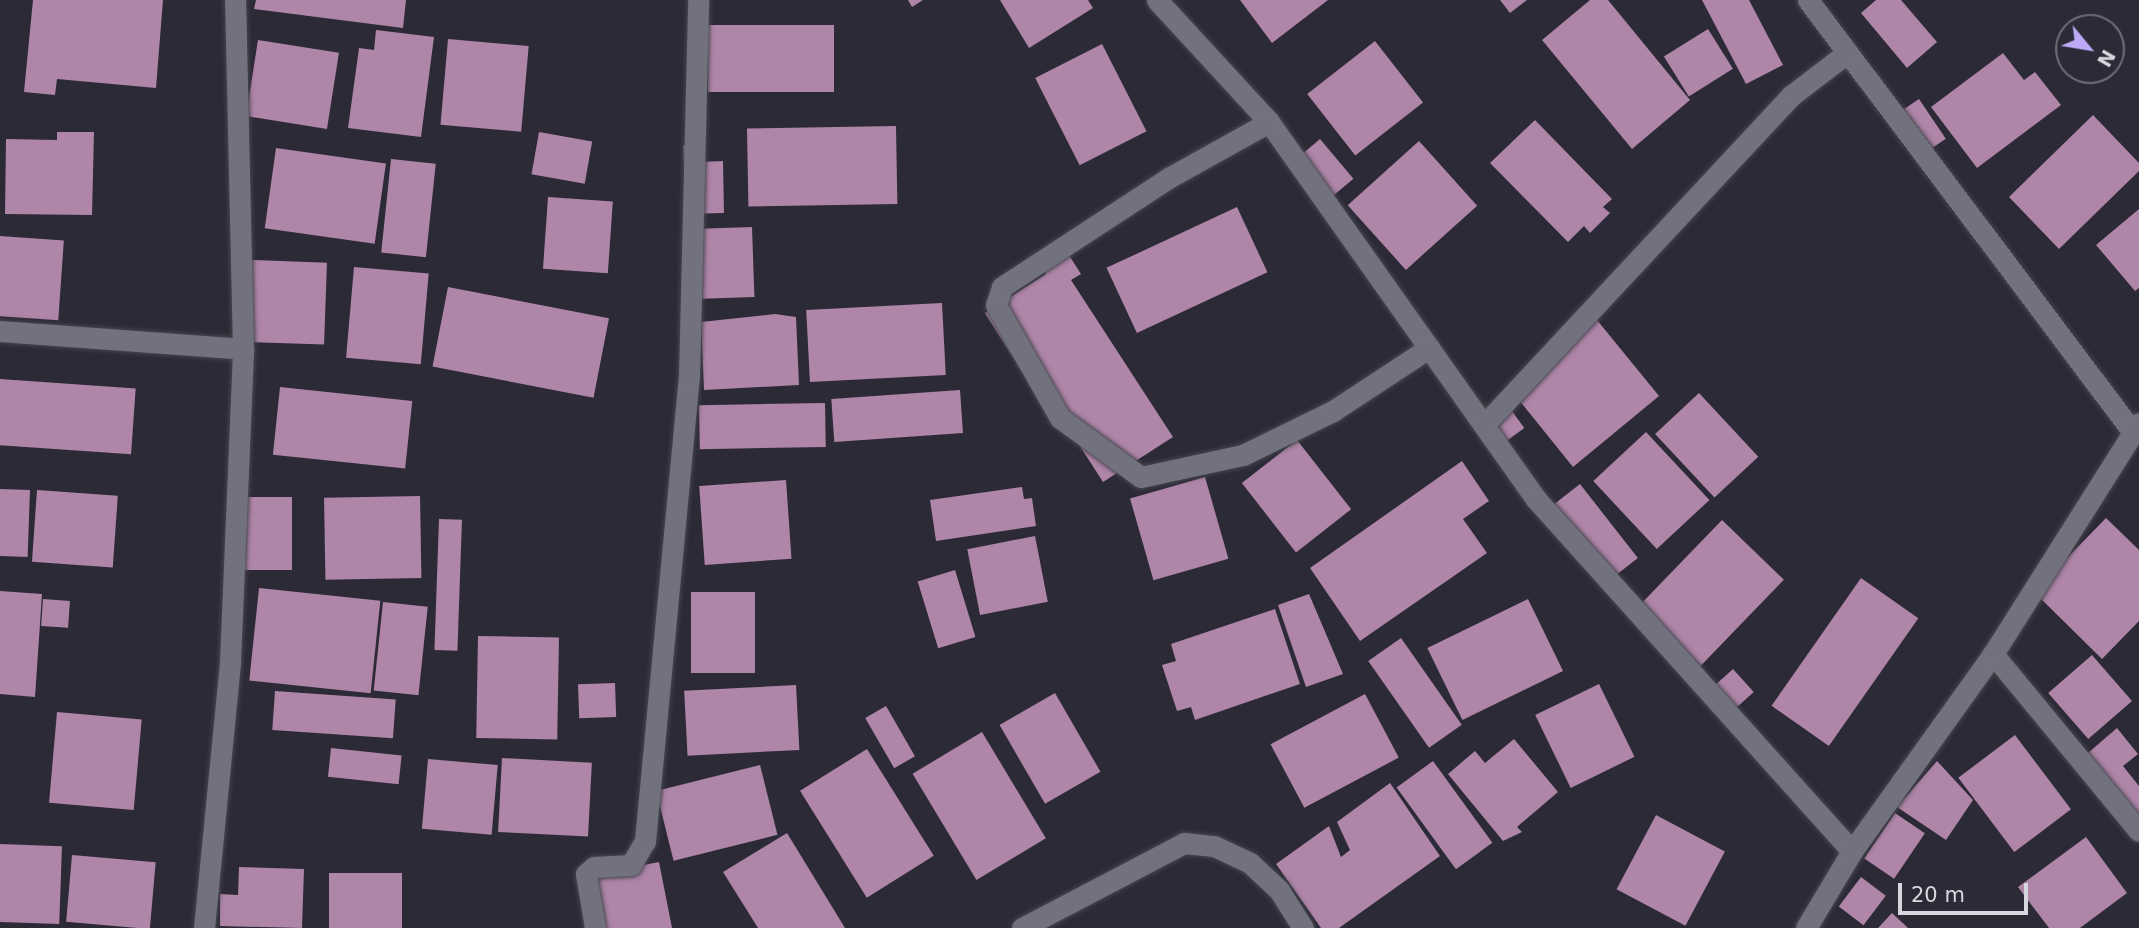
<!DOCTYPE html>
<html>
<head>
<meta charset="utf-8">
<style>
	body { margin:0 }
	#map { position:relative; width:2139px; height:928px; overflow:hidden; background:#2c2a36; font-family:"DejaVu Sans",sans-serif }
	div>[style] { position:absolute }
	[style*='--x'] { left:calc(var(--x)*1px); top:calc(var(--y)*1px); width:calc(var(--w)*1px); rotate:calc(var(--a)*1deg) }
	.building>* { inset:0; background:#af85a8; transform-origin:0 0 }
	.roads { filter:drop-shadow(0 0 2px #46464f) drop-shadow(0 0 2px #46464f) }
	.minor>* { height:21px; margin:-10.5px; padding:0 10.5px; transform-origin:10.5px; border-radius:10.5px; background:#72717e }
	span { translate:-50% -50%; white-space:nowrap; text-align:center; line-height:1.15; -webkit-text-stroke:7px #2c2a36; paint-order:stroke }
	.north { position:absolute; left:2055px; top:14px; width:70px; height:70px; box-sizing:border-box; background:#2c2a36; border:2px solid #706f79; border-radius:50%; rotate:120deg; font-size:19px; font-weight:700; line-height:28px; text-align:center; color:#d6d6de }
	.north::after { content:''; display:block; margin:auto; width:24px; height:32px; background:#bda9f5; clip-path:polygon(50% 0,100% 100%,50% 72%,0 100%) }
	.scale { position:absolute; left:1898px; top:883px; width:130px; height:32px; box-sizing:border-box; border:4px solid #d6d6de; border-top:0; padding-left:9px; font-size:21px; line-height:24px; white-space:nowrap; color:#d6d6de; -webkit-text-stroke:5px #2c2a36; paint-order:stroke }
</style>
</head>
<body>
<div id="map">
	<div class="building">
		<i style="clip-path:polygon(33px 0,163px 0,156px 88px,57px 79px,55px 95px,24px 92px)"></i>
		<i style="clip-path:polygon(256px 0,406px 0,403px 28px,254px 9px)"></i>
		<i style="clip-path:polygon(908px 0,923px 0,912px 7px)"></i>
		<i style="clip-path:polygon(1000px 0,1088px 0,1093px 8px,1029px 48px)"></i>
		<i style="clip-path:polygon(1240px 0,1328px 0,1272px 43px)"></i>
		<i style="clip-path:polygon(1500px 0,1527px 0,1510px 13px)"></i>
		<i style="clip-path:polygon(1590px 0,1608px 0,1690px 100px,1632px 149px,1542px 40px)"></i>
		<i style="clip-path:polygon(1702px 0,1749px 0,1783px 65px,1746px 84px)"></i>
		<i style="clip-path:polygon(1876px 0,1901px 0,1937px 42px,1907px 68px,1861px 13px)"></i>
		<i style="left:708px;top:25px;width:126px;height:67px"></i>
		<i style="left:1708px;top:29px;width:47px;height:52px;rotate:58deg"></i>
		<i style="clip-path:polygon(376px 30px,434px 37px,421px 137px,348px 128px,359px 48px,374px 50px)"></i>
		<i style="left:448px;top:39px;width:81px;height:86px;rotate:5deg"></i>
		<i style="left:258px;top:40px;width:82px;height:77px;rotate:9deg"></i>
		<i style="left:1375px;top:41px;width:78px;height:86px;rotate:52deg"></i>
		<i style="left:1102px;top:44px;width:98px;height:75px;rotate:63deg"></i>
		<i style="clip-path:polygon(2003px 53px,2024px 80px,2035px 72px,2061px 105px,1977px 168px,1931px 107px)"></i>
		<i style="left:1919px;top:99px;width:48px;height:30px;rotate:56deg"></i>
		<i style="clip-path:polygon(2093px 115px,2139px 163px,2139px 171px,2059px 249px,2009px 197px)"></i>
		<i style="clip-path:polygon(1535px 120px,1612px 199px,1603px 207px,1610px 213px,1590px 233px,1584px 226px,1568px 242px,1490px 163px)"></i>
		<i style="left:896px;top:126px;width:78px;height:149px;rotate:89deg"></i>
		<i style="clip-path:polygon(57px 132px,94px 132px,92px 215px,5px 214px,6px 139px,57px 140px)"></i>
		<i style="left:539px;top:132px;width:54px;height:43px;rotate:10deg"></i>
		<i style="left:1320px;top:139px;width:52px;height:28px;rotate:50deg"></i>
		<i style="left:1419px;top:141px;width:87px;height:96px;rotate:48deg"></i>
		<i style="clip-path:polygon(683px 145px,699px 145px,700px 162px,723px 161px,724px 213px,686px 214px)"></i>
		<i style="left:276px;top:148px;width:111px;height:81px;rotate:8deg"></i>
		<i style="left:391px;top:159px;width:45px;height:94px;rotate:6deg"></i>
		<i style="left:548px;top:197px;width:65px;height:72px;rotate:4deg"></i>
		<i style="left:1237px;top:207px;width:72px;height:144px;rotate:65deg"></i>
		<i style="clip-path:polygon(2139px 209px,2139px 288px,2135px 291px,2096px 245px)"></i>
		<i style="left:752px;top:227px;width:70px;height:60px;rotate:88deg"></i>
		<i style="left:0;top:236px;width:64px;height:80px;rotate:4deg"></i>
		<i style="clip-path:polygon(1065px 249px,1081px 274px,1071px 280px,1173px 437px,1103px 482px,1029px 367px,1022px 372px,985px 313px,1046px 274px,1041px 265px)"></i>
		<i style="left:251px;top:260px;width:76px;height:82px;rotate:2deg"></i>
		<i style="left:354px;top:267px;width:75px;height:91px;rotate:5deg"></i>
		<i style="left:448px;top:287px;width:164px;height:81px;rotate:11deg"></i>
		<i style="left:942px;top:303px;width:72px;height:136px;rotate:87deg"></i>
		<i style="clip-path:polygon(775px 314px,796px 317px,799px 385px,704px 390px,701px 322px)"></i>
		<i style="clip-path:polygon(1597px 320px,1659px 396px,1573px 467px,1519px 400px,1518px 384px)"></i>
		<i style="left:0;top:379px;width:136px;height:66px;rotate:4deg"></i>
		<i style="left:280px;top:387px;width:133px;height:68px;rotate:6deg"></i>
		<i style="left:960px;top:390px;width:43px;height:129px;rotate:86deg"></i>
		<i style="left:1699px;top:393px;width:87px;height:60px;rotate:47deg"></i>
		<i style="left:825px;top:403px;width:44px;height:126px;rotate:89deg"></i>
		<i style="left:1509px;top:407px;width:26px;height:25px;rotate:54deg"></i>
		<i style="left:1646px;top:432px;width:93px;height:72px;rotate:47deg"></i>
		<i style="left:1297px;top:440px;width:88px;height:70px;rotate:52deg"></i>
		<i style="clip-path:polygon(1462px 461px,1489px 501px,1463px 519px,1487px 553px,1360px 641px,1310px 568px)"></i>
		<i style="left:1205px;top:477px;width:85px;height:78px;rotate:74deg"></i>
		<i style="left:786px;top:480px;width:79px;height:87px;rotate:86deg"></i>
		<i style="left:1580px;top:484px;width:94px;height:35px;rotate:52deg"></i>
		<i style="clip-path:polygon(1022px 487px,1024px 499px,1032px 498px,1036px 526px,936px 541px,930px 500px)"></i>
		<i style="left:0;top:489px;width:30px;height:67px;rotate:2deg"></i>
		<i style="left:37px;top:490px;width:81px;height:72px;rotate:4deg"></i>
		<i style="left:420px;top:496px;width:82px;height:96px;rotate:89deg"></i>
		<i style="left:234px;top:497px;width:58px;height:73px"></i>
		<i style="clip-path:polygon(2106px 518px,2139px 550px,2139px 621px,2102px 659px,2034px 592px)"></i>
		<i style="left:439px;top:519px;width:23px;height:131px;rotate:2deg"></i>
		<i style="left:1722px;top:520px;width:86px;height:121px;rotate:44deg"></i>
		<i style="left:1035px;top:536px;width:67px;height:69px;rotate:79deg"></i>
		<i style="left:955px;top:570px;width:70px;height:39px;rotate:73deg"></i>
		<i style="left:1861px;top:578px;width:70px;height:156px;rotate:35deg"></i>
		<i style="left:259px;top:588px;width:122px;height:93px;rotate:6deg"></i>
		<i style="clip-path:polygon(0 591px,42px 594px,35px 697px,0 694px)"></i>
		<i style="left:691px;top:592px;width:64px;height:81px"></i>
		<i style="clip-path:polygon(1309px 594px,1343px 674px,1306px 687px,1278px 605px)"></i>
		<i style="left:43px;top:599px;width:27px;height:27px;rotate:4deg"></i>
		<i style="left:1528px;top:599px;width:80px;height:112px;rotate:64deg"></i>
		<i style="left:383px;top:602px;width:45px;height:89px;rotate:6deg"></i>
		<i style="clip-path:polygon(1275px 609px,1300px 684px,1195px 720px,1191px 707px,1177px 711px,1162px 665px,1176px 661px,1171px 644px)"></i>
		<i style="left:478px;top:636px;width:81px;height:102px;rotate:1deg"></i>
		<i style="left:1401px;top:638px;width:106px;height:40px;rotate:55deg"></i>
		<i style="left:2092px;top:655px;width:61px;height:58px;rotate:49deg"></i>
		<i style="left:1733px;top:669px;width:31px;height:37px;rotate:48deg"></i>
		<i style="left:615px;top:683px;width:34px;height:37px;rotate:88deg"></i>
		<i style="left:1599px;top:684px;width:81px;height:71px;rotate:64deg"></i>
		<i style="left:796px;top:685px;width:65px;height:112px;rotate:87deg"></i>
		<i style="left:275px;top:691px;width:121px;height:39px;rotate:4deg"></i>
		<i style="left:1055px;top:693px;width:91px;height:64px;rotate:60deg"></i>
		<i style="left:1365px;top:694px;width:72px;height:107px;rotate:62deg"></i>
		<i style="left:886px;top:706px;width:58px;height:24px;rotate:60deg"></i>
		<i style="left:57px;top:712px;width:85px;height:91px;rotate:5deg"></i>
		<i style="clip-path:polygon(2117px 728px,2138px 754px,2123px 766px,2139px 786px,2139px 825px,2081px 759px)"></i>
		<i style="left:982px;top:732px;width:124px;height:81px;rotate:59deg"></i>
		<i style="left:2015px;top:735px;width:93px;height:71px;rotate:53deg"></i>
		<i style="clip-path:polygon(1514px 739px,1558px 792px,1517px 827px,1522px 832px,1503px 841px,1448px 774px,1475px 751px,1485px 763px)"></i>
		<i style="left:331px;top:748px;width:71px;height:29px;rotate:6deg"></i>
		<i style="left:867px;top:749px;width:126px;height:79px;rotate:58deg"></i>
		<i style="left:502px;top:758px;width:90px;height:74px;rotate:3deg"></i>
		<i style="left:428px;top:759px;width:70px;height:70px;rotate:5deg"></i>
		<i style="left:1433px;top:761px;width:101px;height:45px;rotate:54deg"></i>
		<i style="clip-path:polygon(1937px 761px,1973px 800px,1946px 840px,1897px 807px)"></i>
		<i style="left:760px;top:765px;width:72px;height:107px;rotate:76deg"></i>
		<i style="clip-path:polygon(1390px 783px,1440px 856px,1339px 928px,1321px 928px,1276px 864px,1329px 826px,1341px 857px,1350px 850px,1337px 822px)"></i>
		<i style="left:1895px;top:813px;width:36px;height:55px;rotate:34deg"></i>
		<i style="left:1656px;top:815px;width:78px;height:84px;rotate:28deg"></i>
		<i style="clip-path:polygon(787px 833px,845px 928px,758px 928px,723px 872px)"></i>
		<i style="clip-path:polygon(2086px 837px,2127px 893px,2080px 928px,2049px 928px,2018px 887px)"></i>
		<i style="left:0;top:844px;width:62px;height:78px;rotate:2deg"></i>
		<i style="left:72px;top:855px;width:84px;height:67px;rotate:5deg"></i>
		<i style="clip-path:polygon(659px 862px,672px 928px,592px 928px,582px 877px)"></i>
		<i style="clip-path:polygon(239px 867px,304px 869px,302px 928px,220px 926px,220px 894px,238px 895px)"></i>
		<i style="left:329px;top:873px;width:73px;height:55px"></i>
		<i style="left:1861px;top:877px;width:31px;height:37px;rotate:37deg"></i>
		<i style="clip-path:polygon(1892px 913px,1908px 928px,1878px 928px)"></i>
	</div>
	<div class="roads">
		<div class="minor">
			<i style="--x:1157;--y:0;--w:166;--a:47.4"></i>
			<i style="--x:1269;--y:122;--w:462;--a:54.7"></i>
			<i style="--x:1536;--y:499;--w:473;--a:48.1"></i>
			<i style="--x:1808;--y:0;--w:539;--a:53.07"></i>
			<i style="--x:1269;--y:122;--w:113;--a:150.9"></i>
			<i style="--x:1170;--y:177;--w:201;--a:146.8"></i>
			<i style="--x:1002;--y:287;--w:19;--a:108"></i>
			<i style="--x:996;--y:305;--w:130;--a:60.5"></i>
			<i style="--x:1060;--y:418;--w:100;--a:36.1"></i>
			<i style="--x:1141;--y:477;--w:104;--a:-12.2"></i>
			<i style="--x:1243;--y:455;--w:100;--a:-26.1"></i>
			<i style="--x:1333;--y:411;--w:115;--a:-33.3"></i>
			<i style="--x:0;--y:331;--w:244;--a:4.2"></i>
			<i style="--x:1484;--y:425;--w:451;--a:-47"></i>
			<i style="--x:1792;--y:95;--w:69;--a:-37.4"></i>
			<i style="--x:1993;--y:654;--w:229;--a:50.5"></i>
			<i style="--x:204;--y:928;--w:267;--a:-84.4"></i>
			<i style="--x:230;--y:662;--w:313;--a:-87.6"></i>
			<i style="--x:243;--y:349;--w:349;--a:-91.3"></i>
			<i style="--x:595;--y:928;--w:55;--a:-99.5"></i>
			<i style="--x:586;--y:874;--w:11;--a:-41"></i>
			<i style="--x:594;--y:867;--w:37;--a:-3"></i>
			<i style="--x:631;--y:865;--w:28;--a:-60"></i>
			<i style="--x:645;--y:841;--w:466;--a:-84.6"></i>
			<i style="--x:689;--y:377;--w:377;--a:-88.6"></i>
			<i style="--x:1022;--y:928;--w:183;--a:-27.7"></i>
			<i style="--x:1184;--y:843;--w:30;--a:6"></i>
			<i style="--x:1214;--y:846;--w:40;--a:25"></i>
			<i style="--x:1250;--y:863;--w:40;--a:43"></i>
			<i style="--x:1279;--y:890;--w:45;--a:57.7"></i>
			<i style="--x:1806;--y:928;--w:90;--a:-59.1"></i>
			<i style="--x:1852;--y:851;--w:242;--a:-54.4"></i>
			<i style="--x:1993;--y:654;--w:273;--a:-57.7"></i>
		</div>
	</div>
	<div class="north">N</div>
	<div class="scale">20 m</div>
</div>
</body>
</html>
